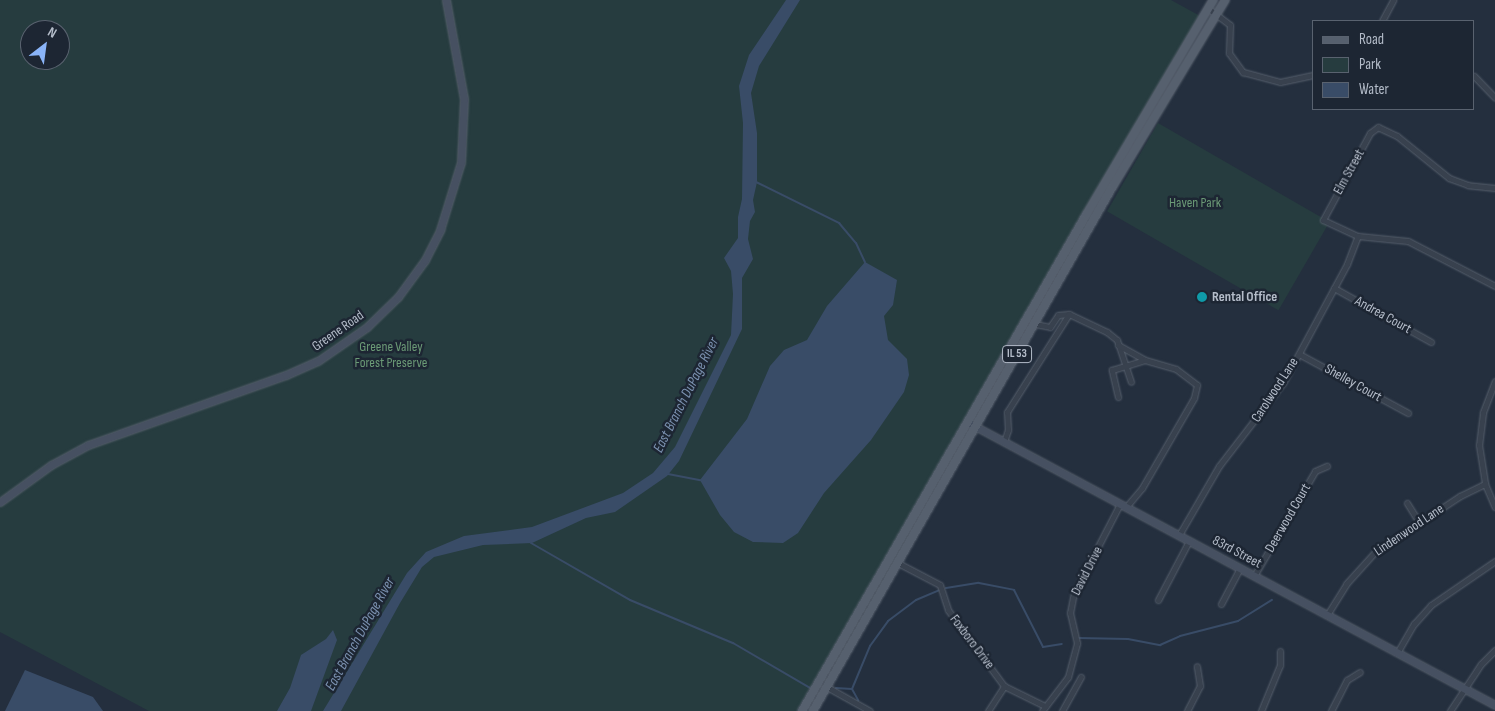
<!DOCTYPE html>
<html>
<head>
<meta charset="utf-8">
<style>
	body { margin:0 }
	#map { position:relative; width:1495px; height:711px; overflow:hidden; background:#242f3e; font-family:"Sofia Sans Condensed",sans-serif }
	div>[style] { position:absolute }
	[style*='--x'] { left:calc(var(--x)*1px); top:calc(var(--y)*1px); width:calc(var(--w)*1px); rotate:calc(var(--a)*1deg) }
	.green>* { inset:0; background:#263c3f; transform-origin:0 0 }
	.water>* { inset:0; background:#394c67 }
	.stream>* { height:2px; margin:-1px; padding:0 1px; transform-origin:1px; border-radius:1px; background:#394c67 }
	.roads { filter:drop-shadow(0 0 1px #565f6c) drop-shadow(0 0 1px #565f6c) }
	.street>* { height:5px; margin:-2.5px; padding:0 2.5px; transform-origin:2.5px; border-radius:2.5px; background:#38414e }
	.secondary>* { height:7px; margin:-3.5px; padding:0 3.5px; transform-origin:3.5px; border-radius:3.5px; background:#465061 }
	.primary>* { height:8px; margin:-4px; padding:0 4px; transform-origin:4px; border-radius:4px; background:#56606e }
	.dots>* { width:14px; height:14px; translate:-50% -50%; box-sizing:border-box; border:2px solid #1d2633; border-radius:50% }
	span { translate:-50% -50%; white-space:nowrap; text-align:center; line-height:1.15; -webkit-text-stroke:5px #1d2633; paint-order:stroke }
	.shield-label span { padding:1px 4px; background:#1d2633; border:1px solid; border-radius:4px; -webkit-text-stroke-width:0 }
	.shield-label { font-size:12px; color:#b4bcc9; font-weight:700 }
	.street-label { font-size:14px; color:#b4bcc9 }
	.park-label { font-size:14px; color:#6b9a76 }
	.poi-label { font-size:14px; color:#b4bcc9; font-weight:700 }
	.left { translate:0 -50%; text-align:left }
	.water-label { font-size:15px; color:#7c92b1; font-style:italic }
	.legend { position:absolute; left:1312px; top:20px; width:162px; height:90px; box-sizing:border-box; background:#1d2633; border:1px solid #59626f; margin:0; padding:6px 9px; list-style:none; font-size:15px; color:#b4bcc9 }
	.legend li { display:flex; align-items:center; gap:10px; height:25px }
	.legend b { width:25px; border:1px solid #59626f }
	.north { position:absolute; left:20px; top:20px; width:50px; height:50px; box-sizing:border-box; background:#1d2633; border:1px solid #59626f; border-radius:50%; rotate:30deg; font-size:14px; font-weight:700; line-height:20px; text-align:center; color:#b4bcc9 }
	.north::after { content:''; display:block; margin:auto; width:18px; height:22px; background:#8ab4f8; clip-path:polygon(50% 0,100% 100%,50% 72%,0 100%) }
</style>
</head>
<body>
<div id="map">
	<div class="green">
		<i style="clip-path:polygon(evenodd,0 0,1171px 0,1200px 16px,797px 711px,149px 711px,0 632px,0 0,30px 30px,60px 30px,60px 60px,30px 60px,30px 30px)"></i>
		<i style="left:1158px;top:123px;width:198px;height:102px;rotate:30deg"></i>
	</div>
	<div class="water">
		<i style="clip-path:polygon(786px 0,800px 0,759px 66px,751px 93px,757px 133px,757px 182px,753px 200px,755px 212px,750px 221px,748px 239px,753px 259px,742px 278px,742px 329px,679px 461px,667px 476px,615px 512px,586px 518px,532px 543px,483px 545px,434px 557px,422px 567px,400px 603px,341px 711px,323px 711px,407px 573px,426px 552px,464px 536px,532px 527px,623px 493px,653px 473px,675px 447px,731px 335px,733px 294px,731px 271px,724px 258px,738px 238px,738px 217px,742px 199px,743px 123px,739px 86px,749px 55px)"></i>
		<i style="clip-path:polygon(865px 262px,897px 280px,893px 305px,884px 316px,888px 340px,907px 359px,909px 375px,904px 392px,871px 440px,824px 493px,798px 533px,783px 543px,753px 542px,734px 532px,720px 515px,700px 480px,747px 419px,770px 366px,784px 350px,807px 340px,827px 306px)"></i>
		<i style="clip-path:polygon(333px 630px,337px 640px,311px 711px,277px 711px,290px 688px,301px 655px,326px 639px)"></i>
		<i style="clip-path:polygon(25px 670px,93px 697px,103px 711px,5px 711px)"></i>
	</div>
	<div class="stream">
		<i style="--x:756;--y:182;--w:93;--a:26.3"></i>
		<i style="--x:839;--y:223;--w:26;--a:50"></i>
		<i style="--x:856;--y:243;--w:21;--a:65"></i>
		<i style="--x:668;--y:474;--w:33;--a:11"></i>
		<i style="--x:531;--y:543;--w:114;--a:29.9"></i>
		<i style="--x:630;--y:600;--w:112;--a:22.7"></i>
		<i style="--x:733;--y:643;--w:91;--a:30.2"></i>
		<i style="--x:946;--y:588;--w:33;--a:-9"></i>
		<i style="--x:979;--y:583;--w:36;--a:11"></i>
		<i style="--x:1014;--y:590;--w:64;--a:63"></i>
		<i style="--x:1043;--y:647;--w:19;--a:-9"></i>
		<i style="--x:1078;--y:638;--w:50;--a:1.1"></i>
		<i style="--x:1128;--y:639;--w:33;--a:11"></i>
		<i style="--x:1160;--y:645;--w:22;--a:-24"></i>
		<i style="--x:1180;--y:636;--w:60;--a:-14.5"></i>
		<i style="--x:1238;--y:621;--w:40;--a:-32"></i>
		<i style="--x:836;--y:688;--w:16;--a:4"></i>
		<i style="--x:852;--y:689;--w:13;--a:61"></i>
		<i style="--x:852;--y:689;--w:47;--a:-67.3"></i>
		<i style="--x:870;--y:646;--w:31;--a:-54"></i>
		<i style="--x:888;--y:621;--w:35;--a:-37"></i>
		<i style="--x:916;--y:600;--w:26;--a:-23"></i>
	</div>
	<div class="roads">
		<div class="street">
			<i style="--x:1209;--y:9;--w:26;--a:37"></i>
			<i style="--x:1230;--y:25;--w:28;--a:92"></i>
			<i style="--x:1229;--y:53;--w:24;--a:54"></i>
			<i style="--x:1243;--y:72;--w:38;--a:15"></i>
			<i style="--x:1280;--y:82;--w:35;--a:-12"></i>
			<i style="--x:1382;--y:21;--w:24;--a:-62"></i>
			<i style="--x:1474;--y:76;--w:30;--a:46"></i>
			<i style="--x:1495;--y:188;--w:27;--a:-174"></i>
			<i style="--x:1468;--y:185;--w:20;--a:-160"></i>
			<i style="--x:1449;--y:178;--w:67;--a:-141.1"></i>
			<i style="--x:1397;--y:136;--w:21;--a:-155"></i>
			<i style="--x:1378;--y:127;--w:10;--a:143"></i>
			<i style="--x:1370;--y:133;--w:99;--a:118.4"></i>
			<i style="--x:1323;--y:220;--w:38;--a:25"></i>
			<i style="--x:1358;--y:236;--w:50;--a:5.7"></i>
			<i style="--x:1408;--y:241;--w:98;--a:27.3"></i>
			<i style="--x:1334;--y:288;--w:111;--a:29.1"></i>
			<i style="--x:1035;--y:324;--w:15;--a:11"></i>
			<i style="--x:1050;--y:327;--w:14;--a:-56"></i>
			<i style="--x:1058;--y:315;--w:11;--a:-5"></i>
			<i style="--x:1069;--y:314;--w:42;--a:25.3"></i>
			<i style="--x:1107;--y:332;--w:13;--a:39"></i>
			<i style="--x:1117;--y:340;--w:44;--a:71.6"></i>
			<i style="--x:1118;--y:345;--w:31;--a:29"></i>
			<i style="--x:1299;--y:354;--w:124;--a:28.4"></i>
			<i style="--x:1495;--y:381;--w:34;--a:111"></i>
			<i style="--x:1483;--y:413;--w:32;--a:97"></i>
			<i style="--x:1479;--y:445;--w:39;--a:81"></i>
			<i style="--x:1485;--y:484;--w:25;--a:67"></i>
			<i style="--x:1118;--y:397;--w:28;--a:-103"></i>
			<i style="--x:1112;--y:370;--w:34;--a:-17"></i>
			<i style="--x:1145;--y:360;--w:32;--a:16"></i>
			<i style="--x:1176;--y:369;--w:26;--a:37"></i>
			<i style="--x:1197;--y:385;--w:13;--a:103"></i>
			<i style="--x:1194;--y:398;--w:104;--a:120"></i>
			<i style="--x:1142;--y:488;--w:25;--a:130"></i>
			<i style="--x:1004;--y:442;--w:13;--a:-72"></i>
			<i style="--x:1008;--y:430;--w:18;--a:-93"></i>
			<i style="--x:1007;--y:412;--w:116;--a:-57.7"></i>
			<i style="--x:1407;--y:503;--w:22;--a:58"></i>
			<i style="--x:1179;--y:535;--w:80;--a:-59.9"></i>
			<i style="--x:1219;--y:466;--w:105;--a:-52.4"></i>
			<i style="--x:1283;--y:383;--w:135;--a:-61.7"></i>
			<i style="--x:1347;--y:264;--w:30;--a:-69"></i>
			<i style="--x:898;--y:563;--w:47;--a:27.6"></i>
			<i style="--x:940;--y:585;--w:26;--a:72"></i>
			<i style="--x:948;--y:610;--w:94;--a:53.6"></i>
			<i style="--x:1004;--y:686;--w:46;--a:26"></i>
			<i style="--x:1254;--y:576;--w:121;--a:-59.8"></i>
			<i style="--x:1315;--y:471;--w:13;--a:-23"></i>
			<i style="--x:1158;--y:600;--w:67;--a:-62.3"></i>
			<i style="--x:1221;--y:604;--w:41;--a:-62.2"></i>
			<i style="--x:1327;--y:615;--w:36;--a:-58"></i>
			<i style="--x:1346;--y:584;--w:43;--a:-47.8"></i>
			<i style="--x:1375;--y:552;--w:102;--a:-33.4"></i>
			<i style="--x:1460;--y:496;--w:28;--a:-26"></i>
			<i style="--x:1397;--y:653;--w:34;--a:-60"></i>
			<i style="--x:1414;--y:624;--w:25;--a:-48"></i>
			<i style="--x:1431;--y:605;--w:78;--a:-34.5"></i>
			<i style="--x:827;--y:687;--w:49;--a:29.2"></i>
			<i style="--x:988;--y:711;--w:30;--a:-57"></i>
			<i style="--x:1042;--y:711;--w:43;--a:-52.6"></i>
			<i style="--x:1068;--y:677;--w:35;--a:-75"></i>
			<i style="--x:1077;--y:643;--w:31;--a:-103"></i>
			<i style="--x:1070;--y:613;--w:20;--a:-79"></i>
			<i style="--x:1074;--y:593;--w:100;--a:-62.7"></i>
			<i style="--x:1062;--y:711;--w:39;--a:-61"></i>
			<i style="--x:1187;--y:711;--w:28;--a:-63"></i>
			<i style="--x:1200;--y:686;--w:20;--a:-99"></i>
			<i style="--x:1261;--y:711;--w:50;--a:-67.6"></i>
			<i style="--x:1280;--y:665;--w:14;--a:-90"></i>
			<i style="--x:1331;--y:711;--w:35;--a:-63"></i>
			<i style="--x:1347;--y:680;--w:15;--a:-32"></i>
			<i style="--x:1450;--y:711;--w:56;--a:-56.6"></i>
			<i style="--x:1481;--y:664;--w:20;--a:-45"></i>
		</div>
		<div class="secondary">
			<i style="--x:971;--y:424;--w:595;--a:28.2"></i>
			<i style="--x:0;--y:502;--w:63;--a:-36"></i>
			<i style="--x:51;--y:465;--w:42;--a:-28.4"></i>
			<i style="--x:88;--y:445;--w:210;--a:-19.5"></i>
			<i style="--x:286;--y:375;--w:35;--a:-24"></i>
			<i style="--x:318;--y:361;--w:60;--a:-34.8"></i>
			<i style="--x:367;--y:327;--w:43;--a:-44.1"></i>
			<i style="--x:398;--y:297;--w:46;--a:-53.9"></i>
			<i style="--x:425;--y:260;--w:34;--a:-63"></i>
			<i style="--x:440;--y:230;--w:71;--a:-72.8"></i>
			<i style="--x:461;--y:162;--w:63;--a:-87.3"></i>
			<i style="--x:464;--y:99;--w:101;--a:-100.3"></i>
		</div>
		<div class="primary">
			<i style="--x:802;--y:711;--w:572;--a:-60.21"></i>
			<i style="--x:1086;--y:215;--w:250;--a:-59.4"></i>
			<i style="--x:813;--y:711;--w:605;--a:-60.26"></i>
			<i style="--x:1113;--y:186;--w:217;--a:-58.9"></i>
		</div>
	</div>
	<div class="dots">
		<i style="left:1202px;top:297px;background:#0f9aa8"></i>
	</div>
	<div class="shield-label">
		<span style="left:1017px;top:354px">IL 53</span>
	</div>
	<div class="street-label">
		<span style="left:1349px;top:172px;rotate:-61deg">Elm Street</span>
		<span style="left:1383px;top:315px;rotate:29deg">Andrea Court</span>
		<span style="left:338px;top:331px;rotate:-35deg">Greene Road</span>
		<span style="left:1353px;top:383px;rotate:29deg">Shelley Court</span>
		<span style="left:1275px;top:390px;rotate:-57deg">Carolwood Lane</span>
		<span style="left:1288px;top:518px;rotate:-60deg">Deerwood Court</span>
		<span style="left:1409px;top:530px;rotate:-34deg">Lindenwood Lane</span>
		<span style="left:1237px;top:552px;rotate:28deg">83rd Street</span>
		<span style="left:1087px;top:571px;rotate:-63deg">David Drive</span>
		<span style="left:972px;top:642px;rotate:53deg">Foxboro Drive</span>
	</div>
	<div class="park-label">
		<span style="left:1195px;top:203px">Haven Park</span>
		<span style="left:391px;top:355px">Greene Valley<br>Forest Preserve</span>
	</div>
	<div class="poi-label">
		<span class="left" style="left:1212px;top:297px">Rental Office</span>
	</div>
	<div class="water-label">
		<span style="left:686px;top:395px;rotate:-63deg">East Branch DuPage River</span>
		<span style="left:360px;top:634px;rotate:-61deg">East Branch DuPage River</span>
	</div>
	<ul class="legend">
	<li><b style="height:6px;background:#56606e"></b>Road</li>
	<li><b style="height:14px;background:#263c3f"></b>Park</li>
	<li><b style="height:14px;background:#394c67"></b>Water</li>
	</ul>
	<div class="north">N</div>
</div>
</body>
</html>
